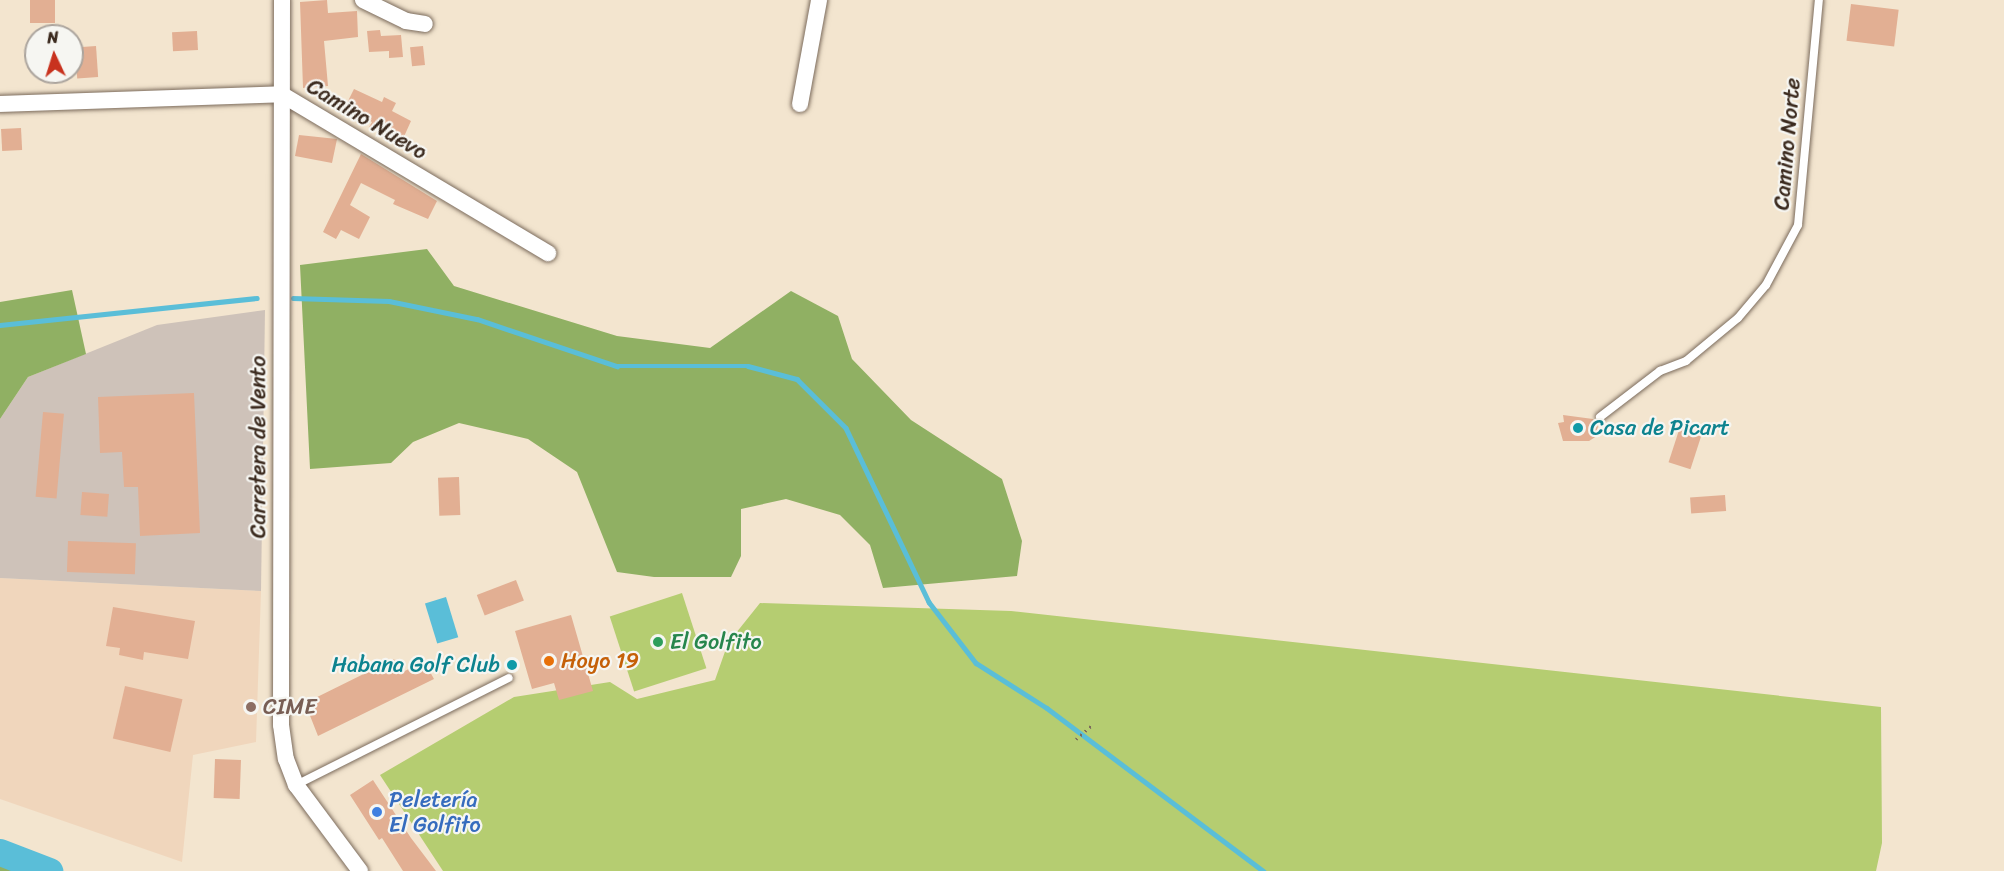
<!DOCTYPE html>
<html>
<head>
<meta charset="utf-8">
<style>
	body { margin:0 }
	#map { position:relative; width:2004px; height:871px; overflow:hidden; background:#f3e5cf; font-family:Sriracha,sans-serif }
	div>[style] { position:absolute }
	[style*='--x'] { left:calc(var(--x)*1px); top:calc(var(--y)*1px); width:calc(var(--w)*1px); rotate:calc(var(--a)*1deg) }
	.built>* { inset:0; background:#f0d6bc }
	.industrial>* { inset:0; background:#cec2b9 }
	.green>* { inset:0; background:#b5cd71; transform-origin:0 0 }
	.forest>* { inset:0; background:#90b063 }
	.water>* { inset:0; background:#5abed8; transform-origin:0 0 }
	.stream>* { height:4.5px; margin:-2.25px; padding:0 2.25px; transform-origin:2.25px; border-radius:2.25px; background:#5abed8 }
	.river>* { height:27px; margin:-13.5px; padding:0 13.5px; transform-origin:13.5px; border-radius:13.5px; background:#5abed8 }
	.building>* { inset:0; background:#e2af93; transform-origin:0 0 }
	.path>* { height:3px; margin-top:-1.5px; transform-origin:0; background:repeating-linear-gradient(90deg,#7b6b5c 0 1.5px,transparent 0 6px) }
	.roads { filter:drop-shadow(0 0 2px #7b6b5c) drop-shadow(0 0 2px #7b6b5c) }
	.lane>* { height:8px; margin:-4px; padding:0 4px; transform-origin:4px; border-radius:4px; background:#fff }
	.street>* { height:16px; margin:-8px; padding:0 8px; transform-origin:8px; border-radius:8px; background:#fff }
	.dots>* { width:16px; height:16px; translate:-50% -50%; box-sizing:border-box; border:3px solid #f6f6f2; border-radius:50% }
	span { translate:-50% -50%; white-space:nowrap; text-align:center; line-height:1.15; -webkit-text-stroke:4.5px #f6f6f2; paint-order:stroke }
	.street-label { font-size:22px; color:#3b2a1e }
	.culture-label { font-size:22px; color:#0d838f }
	.left { translate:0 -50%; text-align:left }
	.right { translate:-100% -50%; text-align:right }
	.leisure-label { font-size:22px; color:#27864d }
	.food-label { font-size:22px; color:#c56008 }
	.education-label { font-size:22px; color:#785e54 }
	.shop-label { font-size:22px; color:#366cbe }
	.north { position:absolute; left:24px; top:24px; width:60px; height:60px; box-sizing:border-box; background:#f6f6f2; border:2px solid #aba49d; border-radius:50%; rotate:356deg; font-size:16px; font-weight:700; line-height:24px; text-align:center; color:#3b2a1e }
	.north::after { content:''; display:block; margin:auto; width:21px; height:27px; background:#c8321e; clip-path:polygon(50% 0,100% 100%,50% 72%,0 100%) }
</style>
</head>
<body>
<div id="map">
	<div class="built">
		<i style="clip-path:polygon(0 578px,261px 591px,256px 742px,193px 755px,182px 862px,0 799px)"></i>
	</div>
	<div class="industrial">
		<i style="clip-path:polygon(265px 310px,261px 591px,0 578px,0 419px,28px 377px,157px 325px)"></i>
	</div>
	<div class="green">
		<i style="left:682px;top:593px;width:79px;height:76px;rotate:72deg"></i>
		<i style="clip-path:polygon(760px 603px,1011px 611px,1881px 707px,1882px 843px,1876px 871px,443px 871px,380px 775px,514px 697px,610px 682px,637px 699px,715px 680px,728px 643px)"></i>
	</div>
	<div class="forest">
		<i style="clip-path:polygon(427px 249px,454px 286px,617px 336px,710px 348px,791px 291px,838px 316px,852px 359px,911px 420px,1002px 479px,1022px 541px,1017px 576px,883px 588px,870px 545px,840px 515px,786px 499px,741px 509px,741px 556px,731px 577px,654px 577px,617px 572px,577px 472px,528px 439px,459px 423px,413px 442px,391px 463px,310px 469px,300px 265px)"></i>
		<i style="clip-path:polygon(72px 290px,86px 354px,28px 377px,0 419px,0 302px)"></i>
		<i style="clip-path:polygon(0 845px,36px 871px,0 871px)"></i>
	</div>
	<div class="water">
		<i style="left:446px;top:597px;width:42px;height:22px;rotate:73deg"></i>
	</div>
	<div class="stream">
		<i style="--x:293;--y:298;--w:96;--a:1.8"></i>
		<i style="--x:389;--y:301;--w:90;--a:11.6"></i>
		<i style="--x:477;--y:319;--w:148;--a:18.6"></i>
		<i style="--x:617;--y:366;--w:131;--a:0"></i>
		<i style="--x:748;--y:366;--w:51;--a:14.9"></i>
		<i style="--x:797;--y:379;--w:69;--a:45"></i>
		<i style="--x:846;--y:428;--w:193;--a:64.5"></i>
		<i style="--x:929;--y:602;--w:77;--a:52.4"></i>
		<i style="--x:976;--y:663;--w:84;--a:32.4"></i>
		<i style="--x:1047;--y:708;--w:271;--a:37"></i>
		<i style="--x:0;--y:325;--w:258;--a:-6"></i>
	</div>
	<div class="river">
		<i style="--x:0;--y:852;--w:53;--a:21.2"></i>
	</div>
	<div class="building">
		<i style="left:30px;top:0;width:25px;height:23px"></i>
		<i style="clip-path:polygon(327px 0,328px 13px,357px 11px,358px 37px,324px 41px,328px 86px,303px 88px,300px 2px)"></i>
		<i style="left:1851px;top:4px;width:48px;height:37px;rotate:7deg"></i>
		<i style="clip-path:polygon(380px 30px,381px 36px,401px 35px,403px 57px,389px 58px,389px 51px,369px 52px,367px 31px)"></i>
		<i style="left:197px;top:31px;width:19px;height:25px;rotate:87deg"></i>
		<i style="left:96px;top:46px;width:31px;height:21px;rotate:86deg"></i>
		<i style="left:423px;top:46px;width:19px;height:13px;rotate:84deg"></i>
		<i style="clip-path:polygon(354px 89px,382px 102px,384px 97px,396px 103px,392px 111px,411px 121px,402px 141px,369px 127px,372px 122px,344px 109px)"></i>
		<i style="left:21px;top:128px;width:22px;height:20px;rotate:87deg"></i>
		<i style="clip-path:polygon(299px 135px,337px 139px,332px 163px,295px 156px)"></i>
		<i style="clip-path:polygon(361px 154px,437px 201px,428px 219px,393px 204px,395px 200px,361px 183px,350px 205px,370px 217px,359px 239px,341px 230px,336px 239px,323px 232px)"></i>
		<i style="clip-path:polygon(194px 393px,200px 533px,140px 536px,138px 487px,124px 487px,122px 452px,100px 453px,98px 397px)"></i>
		<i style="left:43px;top:412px;width:21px;height:85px;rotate:5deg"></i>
		<i style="clip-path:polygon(1563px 415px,1593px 419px,1598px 424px,1597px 436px,1589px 441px,1563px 441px,1558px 423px,1564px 422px)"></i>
		<i style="left:1680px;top:427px;width:23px;height:37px;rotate:18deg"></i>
		<i style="left:459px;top:477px;width:38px;height:21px;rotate:88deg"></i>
		<i style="left:82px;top:492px;width:27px;height:23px;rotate:4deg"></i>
		<i style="left:1725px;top:495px;width:16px;height:35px;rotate:86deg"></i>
		<i style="left:68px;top:541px;width:68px;height:31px;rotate:2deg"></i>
		<i style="left:516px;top:580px;width:22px;height:42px;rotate:69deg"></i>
		<i style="clip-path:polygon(113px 607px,195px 621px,188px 659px,144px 652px,143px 660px,119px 655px,120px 648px,106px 646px)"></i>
		<i style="clip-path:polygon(571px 615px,593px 691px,559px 700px,554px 683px,532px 689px,515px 631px)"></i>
		<i style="clip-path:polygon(394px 659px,401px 673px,424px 661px,434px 679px,318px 736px,305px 703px)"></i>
		<i style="left:125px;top:686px;width:59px;height:54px;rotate:13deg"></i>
		<i style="left:215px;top:759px;width:26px;height:39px;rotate:2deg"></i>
		<i style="clip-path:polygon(373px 780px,411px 838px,436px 871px,403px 871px,382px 838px,379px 840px,350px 795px)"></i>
	</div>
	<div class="path">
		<i style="--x:1076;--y:739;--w:23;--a:-41"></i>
	</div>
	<div class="roads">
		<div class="lane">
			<i style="--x:1600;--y:417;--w:76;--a:-37.5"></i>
			<i style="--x:1660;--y:371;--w:28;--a:-21"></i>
			<i style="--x:1686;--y:361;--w:67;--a:-39.6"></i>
			<i style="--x:1738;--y:318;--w:43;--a:-49.7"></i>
			<i style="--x:1766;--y:285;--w:68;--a:-61.9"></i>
			<i style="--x:1798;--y:225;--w:226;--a:-84.7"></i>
			<i style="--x:296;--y:785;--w:238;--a:-26.7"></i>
		</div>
		<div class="street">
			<i style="--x:282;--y:0;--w:725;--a:90.08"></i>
			<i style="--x:281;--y:725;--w:34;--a:82"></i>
			<i style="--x:286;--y:759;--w:28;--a:69"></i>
			<i style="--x:296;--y:785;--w:107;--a:53.3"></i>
			<i style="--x:363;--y:0;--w:48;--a:26"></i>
			<i style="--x:406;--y:21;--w:19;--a:9"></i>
			<i style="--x:0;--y:104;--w:281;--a:-2"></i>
			<i style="--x:281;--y:94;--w:311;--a:30.8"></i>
			<i style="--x:800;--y:104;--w:106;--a:-79.6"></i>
		</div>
	</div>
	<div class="dots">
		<i style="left:1578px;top:428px;background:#0f9aa8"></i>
		<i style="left:658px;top:642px;background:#2e9e5b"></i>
		<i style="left:549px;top:661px;background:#e8710a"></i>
		<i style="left:512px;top:665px;background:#0f9aa8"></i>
		<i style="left:251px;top:707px;background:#8d6e63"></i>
		<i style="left:377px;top:812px;background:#3f7fe0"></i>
	</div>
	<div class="street-label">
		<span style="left:367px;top:119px;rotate:31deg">Camino Nuevo</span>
		<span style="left:1787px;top:144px;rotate:-85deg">Camino Norte</span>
		<span style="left:258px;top:447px;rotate:-90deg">Carretera de Vento</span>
	</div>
	<div class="culture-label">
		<span class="left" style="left:1590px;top:428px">Casa de Picart</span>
		<span class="right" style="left:500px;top:665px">Habana Golf Club</span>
	</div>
	<div class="leisure-label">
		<span class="left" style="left:670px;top:642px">El Golfito</span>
	</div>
	<div class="food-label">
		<span class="left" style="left:561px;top:661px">Hoyo 19</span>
	</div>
	<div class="education-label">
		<span class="left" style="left:263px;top:707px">CIME</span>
	</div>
	<div class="shop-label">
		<span class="left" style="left:389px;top:812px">Peletería<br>El Golfito</span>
	</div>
	<div class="north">N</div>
</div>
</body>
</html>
